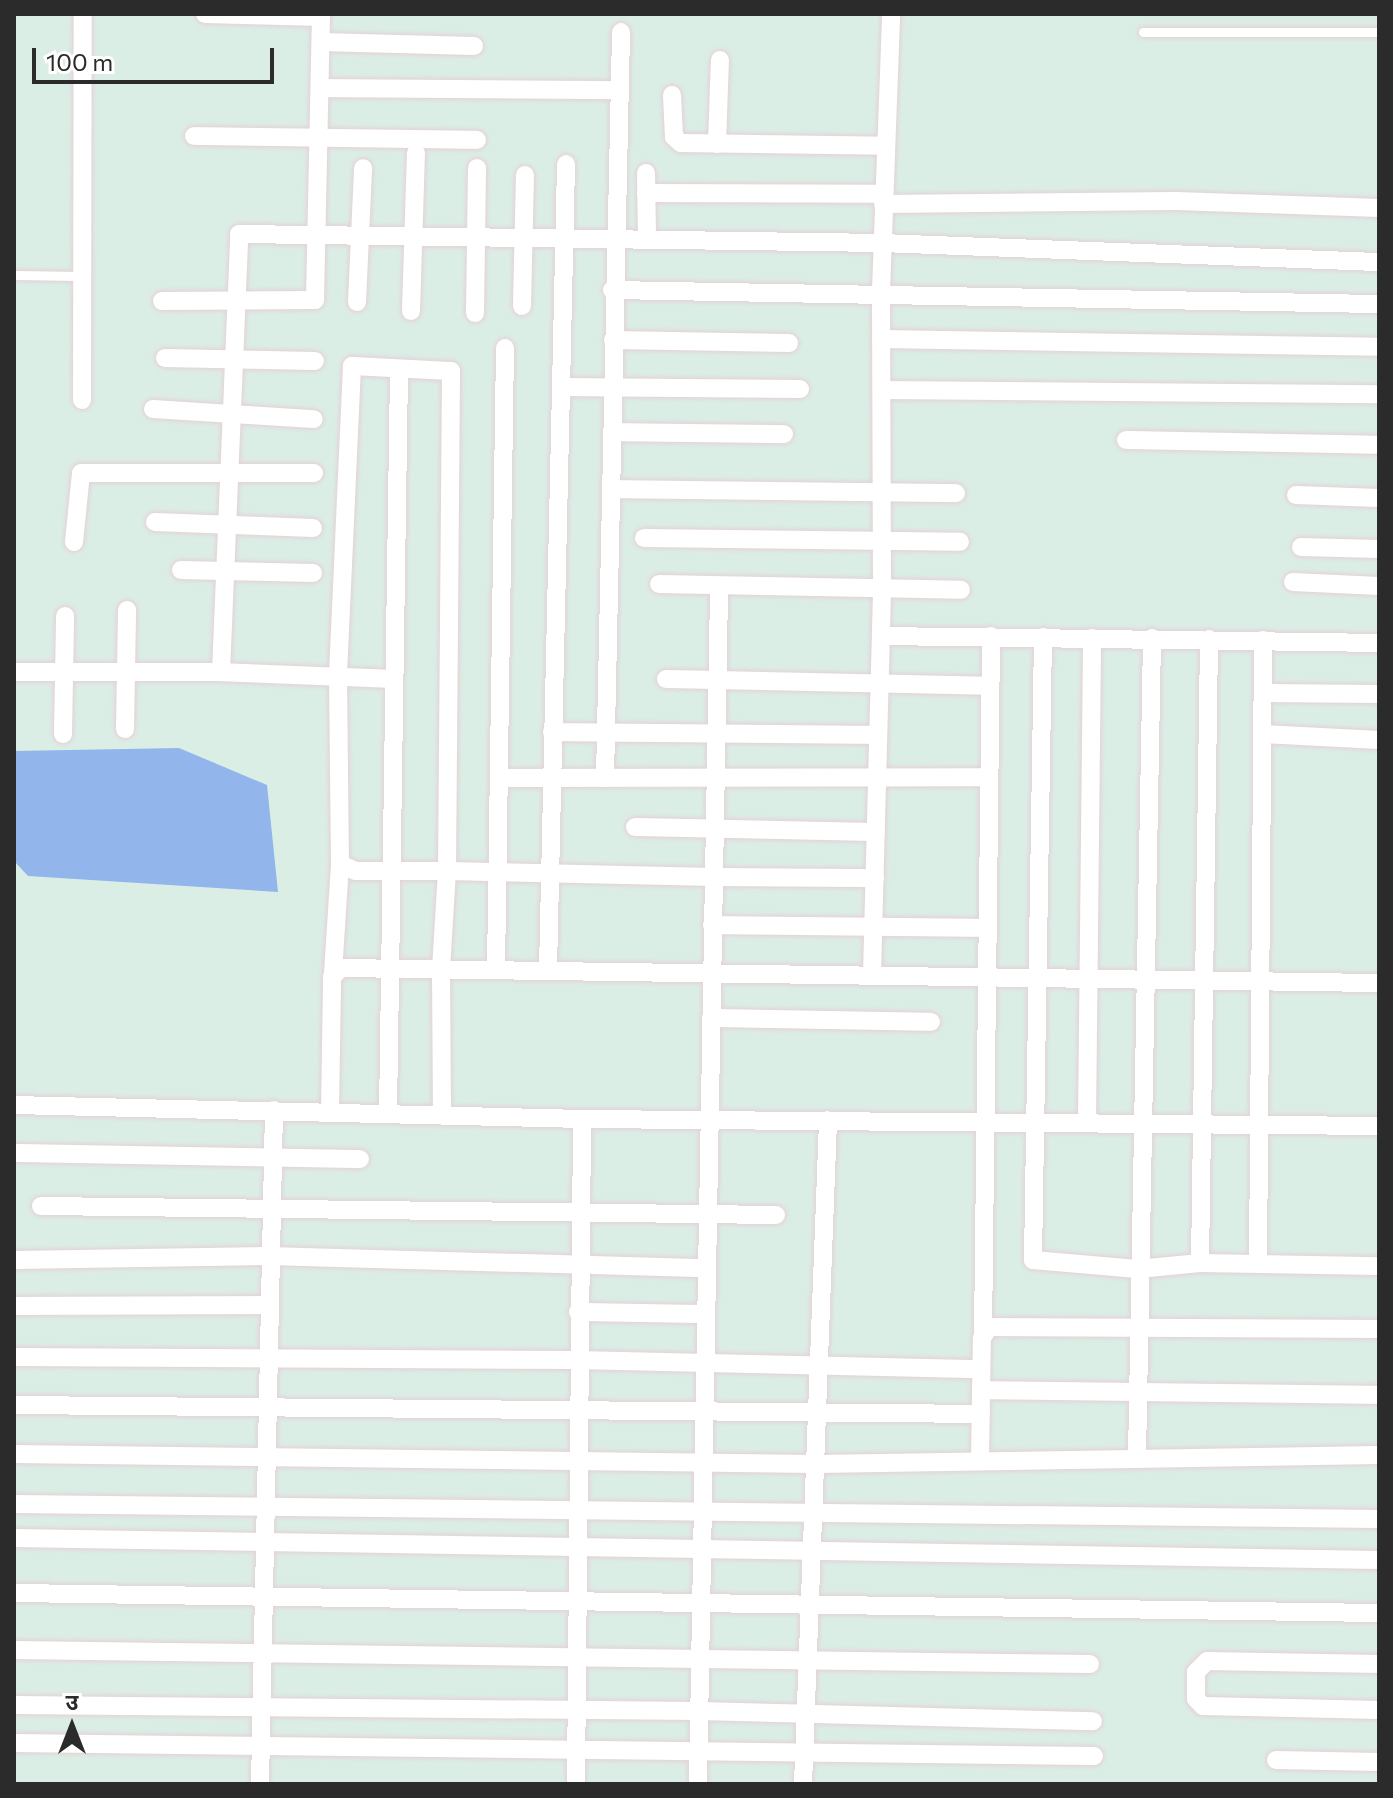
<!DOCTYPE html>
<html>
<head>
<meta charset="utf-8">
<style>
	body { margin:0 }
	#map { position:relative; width:1393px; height:1798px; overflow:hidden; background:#dbeee5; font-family:Commissioner,"Noto Sans Devanagari",sans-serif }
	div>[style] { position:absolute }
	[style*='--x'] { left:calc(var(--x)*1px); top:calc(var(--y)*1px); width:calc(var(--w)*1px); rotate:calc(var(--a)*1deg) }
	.green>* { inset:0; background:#92b6eb }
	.roads { filter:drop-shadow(0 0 2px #e5d0d6) drop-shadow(0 0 2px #e5d0d6) }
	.service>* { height:9px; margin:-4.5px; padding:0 4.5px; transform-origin:4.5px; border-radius:4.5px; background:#fff }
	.minor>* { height:18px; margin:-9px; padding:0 9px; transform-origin:9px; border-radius:9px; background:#fff }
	span { translate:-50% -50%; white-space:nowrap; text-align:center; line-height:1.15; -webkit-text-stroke:6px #fff; paint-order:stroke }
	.frame { position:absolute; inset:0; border:16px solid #2b2b2b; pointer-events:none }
	.north { position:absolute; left:32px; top:1686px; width:80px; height:80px; -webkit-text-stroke:6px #fff; paint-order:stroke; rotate:0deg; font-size:22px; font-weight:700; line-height:32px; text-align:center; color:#2b2b2b }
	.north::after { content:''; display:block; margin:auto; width:28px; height:36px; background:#2b2b2b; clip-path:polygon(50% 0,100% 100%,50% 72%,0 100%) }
	.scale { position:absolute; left:32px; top:48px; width:242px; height:36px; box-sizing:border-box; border:4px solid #2b2b2b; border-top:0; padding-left:10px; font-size:24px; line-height:28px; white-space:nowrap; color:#2b2b2b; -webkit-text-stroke:6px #fff; paint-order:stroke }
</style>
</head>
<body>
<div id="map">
	<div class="green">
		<i style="clip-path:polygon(179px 748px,267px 785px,278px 892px,28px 876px,14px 861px,14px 751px)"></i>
	</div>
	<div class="roads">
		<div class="service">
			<i style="--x:1143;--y:32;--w:236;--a:0"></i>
			<i style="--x:14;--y:275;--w:67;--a:0.9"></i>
		</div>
		<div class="minor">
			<i style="--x:205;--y:14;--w:116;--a:1.5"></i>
			<i style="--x:321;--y:42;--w:153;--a:1.5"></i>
			<i style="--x:320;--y:88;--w:300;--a:0.4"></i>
			<i style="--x:672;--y:95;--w:42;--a:87.3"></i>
			<i style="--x:674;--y:137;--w:9;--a:41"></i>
			<i style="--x:681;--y:143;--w:205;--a:0.8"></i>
			<i style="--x:194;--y:136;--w:283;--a:0.8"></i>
			<i style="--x:717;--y:144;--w:84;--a:-88"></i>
			<i style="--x:646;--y:173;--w:66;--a:89.1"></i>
			<i style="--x:646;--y:193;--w:237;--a:0.2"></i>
			<i style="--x:883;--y:204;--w:294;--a:-0.6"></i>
			<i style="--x:1177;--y:201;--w:202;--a:2"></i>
			<i style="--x:612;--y:290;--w:767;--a:1.05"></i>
			<i style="--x:162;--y:301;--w:153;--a:-0.4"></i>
			<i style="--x:315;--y:300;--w:286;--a:-88.8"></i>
			<i style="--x:357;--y:302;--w:134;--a:-87.4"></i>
			<i style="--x:522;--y:306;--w:131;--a:-88.7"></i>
			<i style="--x:411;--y:311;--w:158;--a:-88.2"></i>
			<i style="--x:475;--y:313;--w:145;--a:-89.2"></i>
			<i style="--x:881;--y:339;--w:498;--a:0.9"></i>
			<i style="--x:613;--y:340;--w:176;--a:1"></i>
			<i style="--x:165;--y:358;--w:150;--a:1.1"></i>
			<i style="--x:561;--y:387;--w:239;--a:0.5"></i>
			<i style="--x:882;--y:390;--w:497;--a:0.5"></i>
			<i style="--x:82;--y:400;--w:386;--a:-89.9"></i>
			<i style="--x:153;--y:409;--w:161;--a:3.6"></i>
			<i style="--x:613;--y:432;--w:171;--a:0.7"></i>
			<i style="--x:1126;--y:440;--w:253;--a:1.1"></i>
			<i style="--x:613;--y:489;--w:343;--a:0.7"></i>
			<i style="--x:1296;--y:495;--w:83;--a:2.1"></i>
			<i style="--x:155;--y:522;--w:158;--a:2.2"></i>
			<i style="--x:644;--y:538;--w:316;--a:0.7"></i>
			<i style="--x:74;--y:542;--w:69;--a:-84.2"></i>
			<i style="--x:81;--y:473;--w:233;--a:0"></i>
			<i style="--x:1301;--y:547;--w:78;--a:1.5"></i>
			<i style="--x:181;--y:570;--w:132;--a:1.3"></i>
			<i style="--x:1293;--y:582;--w:86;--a:2.7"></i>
			<i style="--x:659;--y:584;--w:302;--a:1.1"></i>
			<i style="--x:881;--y:636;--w:498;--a:0.8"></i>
			<i style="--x:1043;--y:637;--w:623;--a:90.92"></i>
			<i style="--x:1033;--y:1260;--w:105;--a:4.9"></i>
			<i style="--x:1138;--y:1269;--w:62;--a:-5.5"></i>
			<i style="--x:1200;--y:1263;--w:179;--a:1"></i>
			<i style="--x:14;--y:672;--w:207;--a:0"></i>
			<i style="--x:221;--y:672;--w:438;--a:-87.6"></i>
			<i style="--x:239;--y:234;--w:643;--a:0.8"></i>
			<i style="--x:882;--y:243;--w:497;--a:2.2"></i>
			<i style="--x:221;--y:672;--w:171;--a:2.3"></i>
			<i style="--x:666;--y:679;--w:324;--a:1.2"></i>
			<i style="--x:1263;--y:693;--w:116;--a:0.5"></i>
			<i style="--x:125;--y:729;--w:119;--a:-89"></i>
			<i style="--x:552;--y:732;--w:326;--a:0.5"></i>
			<i style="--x:63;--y:734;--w:118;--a:-89"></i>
			<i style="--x:1263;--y:734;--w:116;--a:3"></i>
			<i style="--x:500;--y:778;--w:489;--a:-0.1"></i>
			<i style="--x:605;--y:778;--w:746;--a:-88.77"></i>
			<i style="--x:635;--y:827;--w:241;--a:1.2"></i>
			<i style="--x:712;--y:925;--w:273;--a:0.6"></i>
			<i style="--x:496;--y:969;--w:621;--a:-89.17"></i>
			<i style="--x:548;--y:970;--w:806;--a:-88.72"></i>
			<i style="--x:333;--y:973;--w:109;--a:-86.3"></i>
			<i style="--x:872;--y:974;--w:385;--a:-88.5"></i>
			<i style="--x:882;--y:589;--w:298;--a:-90.2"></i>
			<i style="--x:881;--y:291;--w:277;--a:-87.9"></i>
			<i style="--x:711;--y:1018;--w:220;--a:1"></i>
			<i style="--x:14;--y:1105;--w:568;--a:1.41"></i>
			<i style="--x:582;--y:1119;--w:797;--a:0.5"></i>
			<i style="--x:330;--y:1111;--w:134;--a:-89.1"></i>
			<i style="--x:332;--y:977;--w:13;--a:-45"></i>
			<i style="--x:341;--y:968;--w:1038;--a:0.83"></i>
			<i style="--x:388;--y:1113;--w:744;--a:-89.15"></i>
			<i style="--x:442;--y:1115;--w:146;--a:-90.4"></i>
			<i style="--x:441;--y:969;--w:98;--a:-86.5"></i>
			<i style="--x:447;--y:871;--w:500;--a:-89.54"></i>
			<i style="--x:451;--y:371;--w:99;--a:-177.1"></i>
			<i style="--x:352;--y:366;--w:310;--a:92.6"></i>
			<i style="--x:338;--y:676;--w:188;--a:89.4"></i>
			<i style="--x:340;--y:864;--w:17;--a:24"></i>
			<i style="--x:356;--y:871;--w:91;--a:0"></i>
			<i style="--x:447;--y:871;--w:266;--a:1.3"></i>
			<i style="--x:713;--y:877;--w:162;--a:0.4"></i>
			<i style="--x:1087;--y:1123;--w:485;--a:-89.4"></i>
			<i style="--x:14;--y:1153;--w:346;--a:1"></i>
			<i style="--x:41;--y:1206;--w:735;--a:0.7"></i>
			<i style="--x:14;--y:1260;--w:254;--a:-0.9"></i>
			<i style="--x:268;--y:1256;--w:438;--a:1.6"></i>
			<i style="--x:1200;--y:1263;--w:624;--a:-89.17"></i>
			<i style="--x:1258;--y:1264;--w:624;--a:-89.54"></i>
			<i style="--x:14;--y:1306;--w:255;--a:-0.2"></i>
			<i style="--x:578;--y:1312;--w:127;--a:0.9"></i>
			<i style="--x:983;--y:1335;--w:699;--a:-89.34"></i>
			<i style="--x:14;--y:1357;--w:563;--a:0.31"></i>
			<i style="--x:577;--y:1360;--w:404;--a:1.3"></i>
			<i style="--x:981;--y:1390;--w:398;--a:0.7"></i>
			<i style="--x:14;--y:1405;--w:967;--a:0.53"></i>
			<i style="--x:14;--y:1454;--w:802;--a:0.71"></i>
			<i style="--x:816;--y:1464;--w:563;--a:-0.92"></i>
			<i style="--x:1137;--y:1458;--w:820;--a:-88.95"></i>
			<i style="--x:980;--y:1459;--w:121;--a:-89.1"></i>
			<i style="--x:982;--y:1338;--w:13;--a:-58"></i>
			<i style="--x:989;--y:1327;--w:390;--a:0.3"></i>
			<i style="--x:14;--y:1504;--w:1365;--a:0.63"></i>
			<i style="--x:14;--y:1538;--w:1365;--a:0.92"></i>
			<i style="--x:14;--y:1593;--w:1365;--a:0.84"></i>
			<i style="--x:14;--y:1650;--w:1076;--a:0.75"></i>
			<i style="--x:1379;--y:1664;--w:172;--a:-179"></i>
			<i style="--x:1207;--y:1661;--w:16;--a:135"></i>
			<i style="--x:1196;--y:1672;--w:27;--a:90"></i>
			<i style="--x:1196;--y:1699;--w:10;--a:45"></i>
			<i style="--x:1203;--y:1706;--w:176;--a:1.3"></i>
			<i style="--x:14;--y:1705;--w:686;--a:0.5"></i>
			<i style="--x:700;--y:1711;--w:393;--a:1.5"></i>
			<i style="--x:14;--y:1743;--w:1080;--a:0.69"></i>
			<i style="--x:1276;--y:1760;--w:103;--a:1.1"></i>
			<i style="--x:260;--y:1784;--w:674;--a:-88.81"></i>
			<i style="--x:576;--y:1784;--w:665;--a:-89.48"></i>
			<i style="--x:698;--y:1784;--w:1197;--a:-88.99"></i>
			<i style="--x:803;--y:1784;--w:664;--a:-87.84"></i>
		</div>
	</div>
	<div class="frame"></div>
	<div class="north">उ</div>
	<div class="scale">100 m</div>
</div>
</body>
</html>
